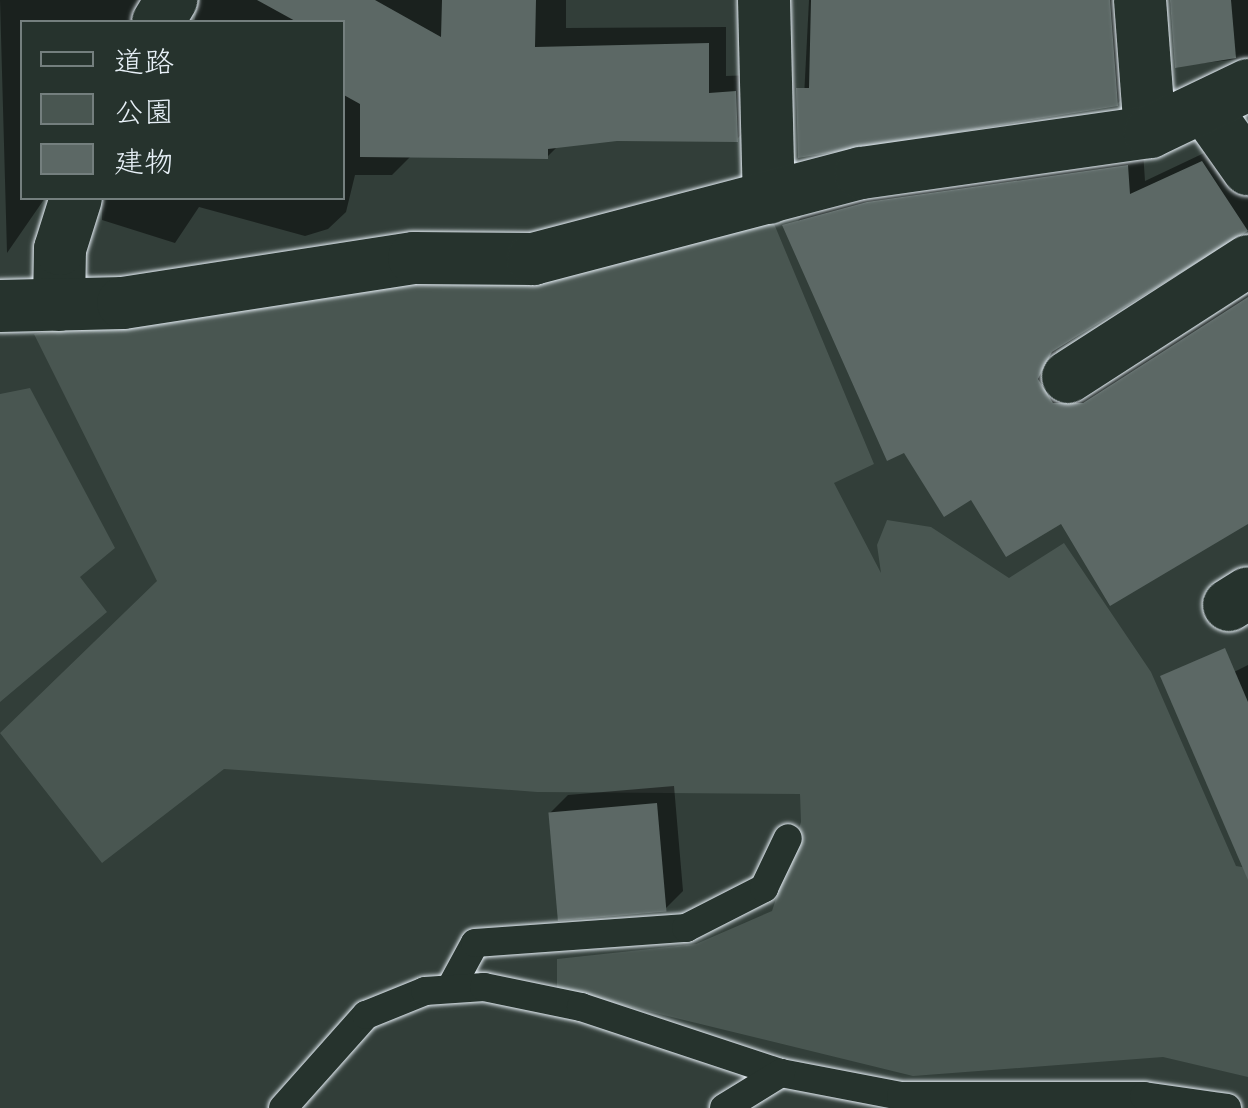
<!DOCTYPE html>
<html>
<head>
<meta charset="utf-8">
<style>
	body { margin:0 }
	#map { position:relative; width:1248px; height:1108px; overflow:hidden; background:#323e39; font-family:"Balsamiq Sans","Klee One",sans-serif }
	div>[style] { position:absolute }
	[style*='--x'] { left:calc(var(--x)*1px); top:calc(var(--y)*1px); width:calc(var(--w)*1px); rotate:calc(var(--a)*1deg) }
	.green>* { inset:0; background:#495651 }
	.shadow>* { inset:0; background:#0007 }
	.building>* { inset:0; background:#5c6865; transform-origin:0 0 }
	.roads { filter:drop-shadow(0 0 2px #e8f1f8) drop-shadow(0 0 2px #e8f1f8) }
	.service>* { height:28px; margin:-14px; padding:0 14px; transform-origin:14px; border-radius:14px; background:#26332d }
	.minor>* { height:52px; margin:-26px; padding:0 26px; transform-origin:26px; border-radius:26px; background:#26332d }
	span { translate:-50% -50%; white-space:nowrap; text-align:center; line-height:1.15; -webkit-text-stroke:10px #26332d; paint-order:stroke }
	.legend { position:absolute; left:20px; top:20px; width:325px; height:180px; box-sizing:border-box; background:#26332d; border:2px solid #747f7e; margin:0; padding:12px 18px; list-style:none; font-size:30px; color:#e8f1f8 }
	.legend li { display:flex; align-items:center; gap:20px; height:50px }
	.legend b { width:50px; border:2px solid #747f7e }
</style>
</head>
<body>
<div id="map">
	<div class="green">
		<i style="clip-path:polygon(770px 214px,874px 464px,834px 483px,881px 573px,877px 545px,887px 520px,931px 527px,1009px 578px,1064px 543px,1151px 672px,1236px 866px,1248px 868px,1248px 1077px,1163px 1057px,913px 1076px,557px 989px,557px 959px,696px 944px,772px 911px,801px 822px,800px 794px,537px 792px,224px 769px,102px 863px,0 733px,157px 581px,34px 334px)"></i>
		<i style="clip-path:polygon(30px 388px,115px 548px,80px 577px,107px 612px,0 702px,0 394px)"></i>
	</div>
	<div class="shadow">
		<i style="clip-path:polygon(0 0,145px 0,153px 22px,22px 22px,22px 198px,45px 198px,7px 253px)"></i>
		<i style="clip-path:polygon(200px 0,566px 0,566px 28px,726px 27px,726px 76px,753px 75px,754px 122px,737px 139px,617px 139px,559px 145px,547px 157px,410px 157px,392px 175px,355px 175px,346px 212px,328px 229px,305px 236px,199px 207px,175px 243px,102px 220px,102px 198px,342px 198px,342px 22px,194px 22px)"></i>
		<i style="clip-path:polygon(809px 0,1126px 0,1133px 88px,1117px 104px,801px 156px)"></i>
		<i style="clip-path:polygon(1170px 0,1248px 0,1248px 58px,1177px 66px)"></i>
		<i style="clip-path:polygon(1221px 145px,1248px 178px,1248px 232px,1231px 233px,1056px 351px,1057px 376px,1072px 389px,1102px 387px,1248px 294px,1248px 522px,1062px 520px,788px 231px,803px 215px,885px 188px,1143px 151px,1145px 181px)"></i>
		<i style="clip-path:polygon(1248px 665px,1248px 851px,1194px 692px)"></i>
		<i style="clip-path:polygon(674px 786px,683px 891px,665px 909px,550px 813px,568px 795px)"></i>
	</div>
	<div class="building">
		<i style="clip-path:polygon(257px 0,375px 0,441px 37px,442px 0,536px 0,535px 47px,709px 43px,709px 93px,736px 91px,738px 142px,617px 141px,548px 149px,548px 159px,360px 157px,360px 104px,342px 94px,342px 22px,297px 22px)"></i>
		<i style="clip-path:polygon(811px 0,1110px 0,1118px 106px,798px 158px,796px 88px,809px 88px)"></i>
		<i style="clip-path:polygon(1170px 0,1231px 0,1236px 58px,1175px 68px)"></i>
		<i style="clip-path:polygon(1202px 161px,1248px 231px,1052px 352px,1038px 379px,1053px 403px,1083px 403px,1248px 297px,1248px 524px,1110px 606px,1061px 524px,1006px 557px,971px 500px,944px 517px,904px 453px,887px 461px,782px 225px,867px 202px,1128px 165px,1130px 194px)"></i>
		<i style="clip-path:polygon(1225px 648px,1248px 702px,1248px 880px,1160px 676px)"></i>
		<i style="left:657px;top:803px;width:109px;height:109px;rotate:85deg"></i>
	</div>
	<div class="roads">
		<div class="service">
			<i style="--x:450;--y:989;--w:52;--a:-61.5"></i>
			<i style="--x:475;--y:943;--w:212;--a:-4.1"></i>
			<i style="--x:686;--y:928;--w:88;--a:-27.1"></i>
			<i style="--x:764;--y:888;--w:55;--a:-64.4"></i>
			<i style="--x:283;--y:1108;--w:125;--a:-48.3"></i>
			<i style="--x:366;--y:1015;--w:64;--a:-22.1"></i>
			<i style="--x:425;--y:991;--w:59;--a:-3.9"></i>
			<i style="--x:484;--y:987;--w:99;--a:11.7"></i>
			<i style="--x:581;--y:1007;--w:211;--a:18.3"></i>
			<i style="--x:781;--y:1073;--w:122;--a:10.9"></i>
			<i style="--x:901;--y:1096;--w:243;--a:0"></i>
			<i style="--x:1144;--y:1096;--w:84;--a:8.2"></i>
			<i style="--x:724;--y:1108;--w:67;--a:-31.6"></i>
		</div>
		<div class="minor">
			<i style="--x:764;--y:0;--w:198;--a:88.6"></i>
			<i style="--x:1140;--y:0;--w:132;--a:85.7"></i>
			<i style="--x:158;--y:22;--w:26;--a:-59"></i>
			<i style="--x:1205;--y:108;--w:75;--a:54.8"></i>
			<i style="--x:59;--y:305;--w:56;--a:-89"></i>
			<i style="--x:60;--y:249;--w:53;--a:-72.6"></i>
			<i style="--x:0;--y:306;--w:123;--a:-1.4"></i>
			<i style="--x:123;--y:303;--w:294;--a:-8.8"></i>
			<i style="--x:414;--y:258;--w:119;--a:0.5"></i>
			<i style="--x:533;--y:259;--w:339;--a:-14.7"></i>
			<i style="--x:861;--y:173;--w:292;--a:-8.1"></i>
			<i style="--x:1150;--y:132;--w:109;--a:-25.6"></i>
			<i style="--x:1068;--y:377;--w:214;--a:-32.8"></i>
			<i style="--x:1229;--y:605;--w:22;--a:-32"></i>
		</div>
	</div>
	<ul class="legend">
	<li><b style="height:12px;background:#26332d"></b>道路</li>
	<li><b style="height:28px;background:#495651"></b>公園</li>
	<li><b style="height:28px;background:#5c6865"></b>建物</li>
	</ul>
</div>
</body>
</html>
